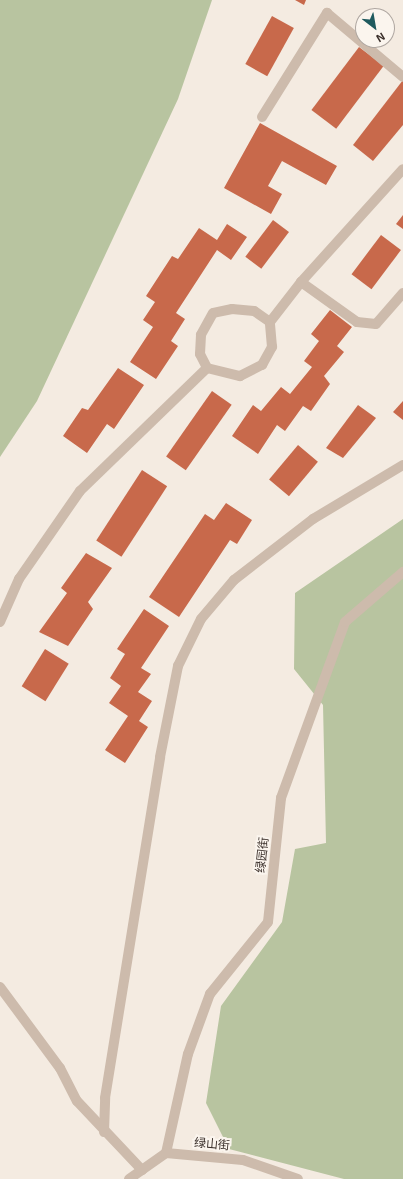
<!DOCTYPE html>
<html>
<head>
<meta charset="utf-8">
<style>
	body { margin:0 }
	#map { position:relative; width:403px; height:1179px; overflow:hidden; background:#f4ebe1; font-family:"Exo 2","Noto Sans SC",sans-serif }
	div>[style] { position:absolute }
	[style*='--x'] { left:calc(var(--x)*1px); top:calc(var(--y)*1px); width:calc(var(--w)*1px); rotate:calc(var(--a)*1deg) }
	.green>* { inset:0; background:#b8c4a0 }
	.building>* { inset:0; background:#c8694b; transform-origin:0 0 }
	.street>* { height:10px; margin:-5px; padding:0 5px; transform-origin:5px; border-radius:5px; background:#cdbbac }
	span { translate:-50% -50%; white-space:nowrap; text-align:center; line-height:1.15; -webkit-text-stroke:4px #fbf5ee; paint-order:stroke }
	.street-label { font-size:12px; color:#3b302b }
	.north { position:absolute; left:355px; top:8px; width:40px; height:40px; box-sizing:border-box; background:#fbf5ee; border:1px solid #aea6a0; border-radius:50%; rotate:149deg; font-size:11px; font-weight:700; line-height:16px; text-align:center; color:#3b302b }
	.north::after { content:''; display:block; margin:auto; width:14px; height:18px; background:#1f5a5e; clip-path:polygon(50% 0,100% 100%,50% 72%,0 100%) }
</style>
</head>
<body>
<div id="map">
	<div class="green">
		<i style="clip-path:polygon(0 0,212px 0,178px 99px,37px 401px,0 457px)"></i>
		<i style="clip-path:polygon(403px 519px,403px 1179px,344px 1179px,229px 1149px,206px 1103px,221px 1006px,282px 922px,295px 849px,326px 843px,323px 705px,294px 669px,295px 593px)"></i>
	</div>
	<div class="building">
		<i style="clip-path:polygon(295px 0,306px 0,304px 5px)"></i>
		<i style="left:272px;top:16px;width:25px;height:55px;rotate:29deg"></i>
		<i style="left:359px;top:47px;width:31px;height:79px;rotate:37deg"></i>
		<i style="clip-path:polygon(403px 80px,403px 125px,373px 161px,353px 145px)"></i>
		<i style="clip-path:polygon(260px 123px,337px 166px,326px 185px,282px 161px,268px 186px,282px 194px,271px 214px,224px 188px)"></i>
		<i style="clip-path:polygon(403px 215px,403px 229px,396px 224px)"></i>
		<i style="left:273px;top:220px;width:20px;height:46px;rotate:37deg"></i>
		<i style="clip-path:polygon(227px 224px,247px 237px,231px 260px,217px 250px,176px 313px,185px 319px,171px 341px,178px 346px,156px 379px,130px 362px,153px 327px,143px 320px,155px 302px,146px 296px,172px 256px,178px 259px,199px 228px,217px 240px)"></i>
		<i style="left:381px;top:235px;width:25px;height:49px;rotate:37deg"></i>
		<i style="clip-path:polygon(330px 310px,352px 327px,337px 346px,344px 352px,324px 376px,330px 384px,311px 411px,303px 406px,285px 431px,277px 425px,258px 454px,232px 436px,253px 405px,261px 411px,281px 387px,290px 394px,312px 367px,304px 361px,319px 341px,311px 334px)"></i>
		<i style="clip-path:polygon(118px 368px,144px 385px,114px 429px,107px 424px,87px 453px,63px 436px,82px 408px,88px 410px)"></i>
		<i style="left:212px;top:391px;width:24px;height:80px;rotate:35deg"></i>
		<i style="clip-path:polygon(403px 401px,403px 420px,393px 412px)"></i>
		<i style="clip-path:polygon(358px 405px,376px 418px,343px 458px,326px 448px)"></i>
		<i style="left:298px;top:445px;width:26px;height:45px;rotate:40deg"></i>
		<i style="left:142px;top:470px;width:30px;height:84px;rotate:33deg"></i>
		<i style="clip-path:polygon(226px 503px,252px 520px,237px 544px,230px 540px,179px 617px,149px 597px,205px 514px,214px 520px)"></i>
		<i style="clip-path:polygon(86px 553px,112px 568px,88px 602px,93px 609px,68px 646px,39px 632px,67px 593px,61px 588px)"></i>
		<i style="clip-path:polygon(144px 609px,169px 626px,141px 668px,151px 674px,138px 692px,152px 701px,139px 721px,148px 727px,125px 763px,105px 750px,128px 716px,109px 703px,121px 686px,110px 678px,125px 654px,117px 649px)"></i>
		<i style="left:45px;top:649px;width:28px;height:44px;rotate:32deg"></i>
	</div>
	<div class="street">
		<i style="--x:262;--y:117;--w:123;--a:-58"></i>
		<i style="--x:327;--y:13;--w:99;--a:40.1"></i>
		<i style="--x:301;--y:282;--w:69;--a:35.5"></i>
		<i style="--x:357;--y:322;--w:19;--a:6"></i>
		<i style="--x:376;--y:324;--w:41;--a:-48.9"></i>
		<i style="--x:270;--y:322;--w:19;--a:-145"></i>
		<i style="--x:254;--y:311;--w:22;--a:-175"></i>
		<i style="--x:232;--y:309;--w:19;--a:168"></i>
		<i style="--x:213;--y:313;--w:25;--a:119"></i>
		<i style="--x:201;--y:335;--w:19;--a:93"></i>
		<i style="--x:200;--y:354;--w:16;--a:63"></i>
		<i style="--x:207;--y:368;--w:34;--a:14"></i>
		<i style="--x:240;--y:376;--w:25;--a:-27"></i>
		<i style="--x:262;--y:365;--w:21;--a:-61"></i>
		<i style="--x:272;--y:347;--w:25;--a:-95"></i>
		<i style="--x:270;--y:322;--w:51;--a:-52.2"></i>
		<i style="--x:301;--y:282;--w:152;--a:-47.9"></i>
		<i style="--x:0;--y:622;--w:47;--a:-66.2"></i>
		<i style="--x:19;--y:579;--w:107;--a:-55.3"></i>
		<i style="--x:80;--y:491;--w:177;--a:-44.1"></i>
		<i style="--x:0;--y:987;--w:101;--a:53.5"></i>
		<i style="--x:60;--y:1068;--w:37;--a:63"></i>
		<i style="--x:77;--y:1101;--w:95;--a:46.7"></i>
		<i style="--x:104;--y:1132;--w:34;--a:-88"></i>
		<i style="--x:105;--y:1098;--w:345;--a:-80.8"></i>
		<i style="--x:160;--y:757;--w:93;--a:-78.8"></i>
		<i style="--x:178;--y:666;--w:52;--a:-63.9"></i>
		<i style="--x:201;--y:619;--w:51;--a:-49.8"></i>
		<i style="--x:234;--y:580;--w:100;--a:-37.7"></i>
		<i style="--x:313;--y:519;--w:105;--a:-31"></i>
		<i style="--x:166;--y:1153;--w:101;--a:-77.5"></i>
		<i style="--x:188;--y:1054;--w:64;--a:-69.9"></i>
		<i style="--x:210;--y:994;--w:92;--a:-51.1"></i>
		<i style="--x:268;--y:922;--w:125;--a:-84"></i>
		<i style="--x:281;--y:798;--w:187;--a:-70"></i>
		<i style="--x:345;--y:622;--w:77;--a:-40.8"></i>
		<i style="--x:129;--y:1179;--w:45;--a:-35.1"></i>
		<i style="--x:166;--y:1153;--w:77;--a:5.2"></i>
		<i style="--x:243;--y:1160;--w:58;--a:19.1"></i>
	</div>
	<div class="street-label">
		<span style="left:262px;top:855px;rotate:-84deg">绿园街</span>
		<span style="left:212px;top:1144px;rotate:5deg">绿山街</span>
	</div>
	<div class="north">N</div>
</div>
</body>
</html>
